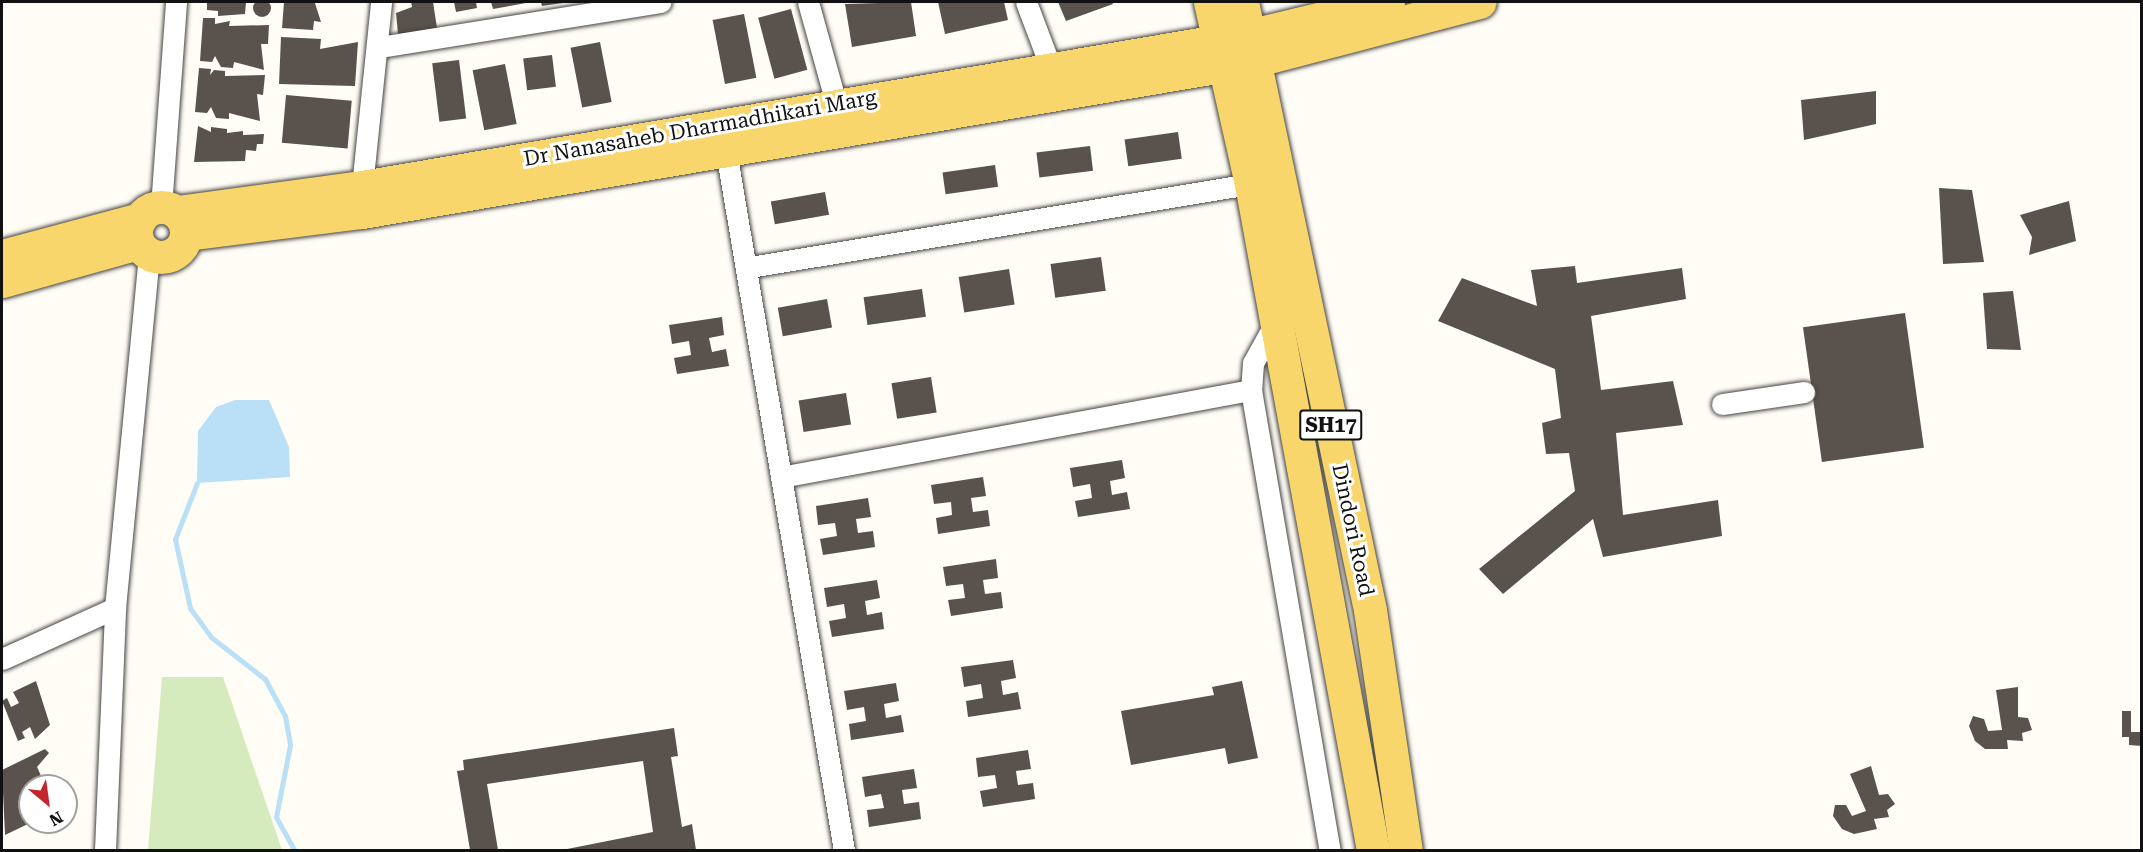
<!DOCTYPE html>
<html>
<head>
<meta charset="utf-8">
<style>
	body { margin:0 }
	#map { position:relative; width:2143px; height:852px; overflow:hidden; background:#fffdf5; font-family:"Roboto Serif",serif }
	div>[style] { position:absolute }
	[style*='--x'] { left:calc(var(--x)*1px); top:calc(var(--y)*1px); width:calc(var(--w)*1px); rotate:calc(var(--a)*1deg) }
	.green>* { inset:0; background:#d5ebbd }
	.water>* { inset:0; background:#b9e0f7 }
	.stream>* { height:5px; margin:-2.5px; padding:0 2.5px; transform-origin:2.5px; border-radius:2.5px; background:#b9e0f7 }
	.building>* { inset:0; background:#5a524d; transform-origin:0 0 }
	.round { border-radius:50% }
	.roads { filter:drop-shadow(0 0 2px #444) drop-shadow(0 0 2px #444) }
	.minor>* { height:21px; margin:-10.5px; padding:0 10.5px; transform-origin:10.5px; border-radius:10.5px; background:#fff }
	.primary>* { height:33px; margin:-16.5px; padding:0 16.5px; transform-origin:16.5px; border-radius:16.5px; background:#f9d66b }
	.primary>.ring { margin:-16.5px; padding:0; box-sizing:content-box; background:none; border:33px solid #f9d66b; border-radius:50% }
	span { translate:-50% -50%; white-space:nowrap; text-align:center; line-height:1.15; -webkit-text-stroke:6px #fff; paint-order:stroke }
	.shield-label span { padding:2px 4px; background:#fff; border:2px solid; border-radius:4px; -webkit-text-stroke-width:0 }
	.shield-label { font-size:20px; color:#111; font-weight:700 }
	.street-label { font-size:21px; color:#111 }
	.frame { position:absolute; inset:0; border:3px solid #111; pointer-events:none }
	.north { position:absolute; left:18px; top:774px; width:60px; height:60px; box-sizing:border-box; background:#fff; border:2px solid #a0a0a0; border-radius:50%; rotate:151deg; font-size:16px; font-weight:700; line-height:24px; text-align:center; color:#111 }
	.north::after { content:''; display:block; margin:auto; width:21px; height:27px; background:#c4262e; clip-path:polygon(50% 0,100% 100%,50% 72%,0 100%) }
</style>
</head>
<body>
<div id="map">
	<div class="green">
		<i style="clip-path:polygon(162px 677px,223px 677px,282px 850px,148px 850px)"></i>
	</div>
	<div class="water">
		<i style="clip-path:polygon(235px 400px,269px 400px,289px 447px,290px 477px,197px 483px,198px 431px,216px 407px)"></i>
	</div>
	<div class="stream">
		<i style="--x:197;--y:483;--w:60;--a:111.4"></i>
		<i style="--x:175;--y:539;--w:71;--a:77.7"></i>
		<i style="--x:190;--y:608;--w:36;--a:54"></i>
		<i style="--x:211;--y:637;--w:68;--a:37.9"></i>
		<i style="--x:265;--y:679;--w:42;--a:61.6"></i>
		<i style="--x:285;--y:716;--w:29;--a:80"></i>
		<i style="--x:290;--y:745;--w:73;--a:101"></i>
		<i style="--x:276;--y:817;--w:38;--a:61"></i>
	</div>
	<div class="building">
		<i class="round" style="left:253px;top:-1px;width:18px;height:18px"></i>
		<i style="clip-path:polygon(207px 2px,246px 2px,245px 14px,218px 16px,218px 11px,207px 10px)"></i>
		<i style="clip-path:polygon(284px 2px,315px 3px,321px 22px,314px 21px,313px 30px,282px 28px)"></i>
		<i style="clip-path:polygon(411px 2px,433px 2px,437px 28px,398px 34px,396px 13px,412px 7px)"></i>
		<i style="clip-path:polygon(454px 2px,476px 2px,477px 8px,456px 12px)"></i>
		<i style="clip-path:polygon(491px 2px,526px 2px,526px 3px,493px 9px)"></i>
		<i style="clip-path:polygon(541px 2px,563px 2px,563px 3px,542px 6px)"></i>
		<i style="clip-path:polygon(911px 2px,916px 36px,852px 47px,845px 4px)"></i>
		<i style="clip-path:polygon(938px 2px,1004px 2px,1008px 20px,945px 34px)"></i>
		<i style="clip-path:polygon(1058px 2px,1112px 2px,1113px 4px,1066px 21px)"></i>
		<i style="left:791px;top:9px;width:63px;height:34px;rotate:75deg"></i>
		<i style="left:744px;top:14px;width:65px;height:32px;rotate:79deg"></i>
		<i style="clip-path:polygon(203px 18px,215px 18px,215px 24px,230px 21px,229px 26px,269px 25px,268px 44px,261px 44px,264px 70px,234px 62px,233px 68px,221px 67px,215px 56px,212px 62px,200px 61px)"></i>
		<i style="clip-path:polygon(281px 37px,321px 39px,320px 49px,358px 42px,355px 86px,279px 84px)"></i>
		<i style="left:600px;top:42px;width:61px;height:30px;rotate:79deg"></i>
		<i style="left:552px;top:55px;width:32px;height:29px;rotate:83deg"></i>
		<i style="left:459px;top:60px;width:59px;height:27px;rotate:83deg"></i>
		<i style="left:505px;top:64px;width:61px;height:33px;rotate:79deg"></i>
		<i style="clip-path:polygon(199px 68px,211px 69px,210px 75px,214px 70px,225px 71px,225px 76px,265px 75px,263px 95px,257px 94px,260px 121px,229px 113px,229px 119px,216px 118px,211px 107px,207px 113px,195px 112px)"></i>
		<i style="clip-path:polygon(1876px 91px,1876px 124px,1804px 140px,1801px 100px)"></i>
		<i style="left:286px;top:95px;width:66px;height:48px;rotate:5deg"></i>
		<i style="clip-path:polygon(198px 126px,211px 132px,211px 127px,227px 129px,227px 133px,243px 131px,243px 135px,264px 134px,263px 144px,257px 144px,256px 151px,246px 150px,245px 161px,194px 162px)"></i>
		<i style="left:1178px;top:132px;width:27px;height:54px;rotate:82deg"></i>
		<i style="left:1090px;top:146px;width:25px;height:54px;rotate:83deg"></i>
		<i style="left:995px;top:165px;width:22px;height:53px;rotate:82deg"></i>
		<i style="clip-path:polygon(1939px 188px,1972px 190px,1984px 262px,1943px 264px)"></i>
		<i style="left:825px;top:192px;width:23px;height:55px;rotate:80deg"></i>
		<i style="clip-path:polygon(2069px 201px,2076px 241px,2029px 255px,2032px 237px,2020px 215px)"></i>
		<i style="left:1101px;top:257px;width:34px;height:51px;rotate:82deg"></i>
		<i style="clip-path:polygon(1575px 266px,1577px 283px,1682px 268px,1686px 299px,1591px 316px,1601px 390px,1673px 381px,1683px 425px,1616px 433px,1623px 515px,1718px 500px,1722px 536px,1603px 557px,1593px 519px,1503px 594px,1479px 569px,1575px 491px,1569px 453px,1546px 454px,1542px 423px,1561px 418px,1555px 369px,1438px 321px,1462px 278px,1537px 306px,1531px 270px)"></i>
		<i style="left:1009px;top:269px;width:36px;height:51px;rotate:81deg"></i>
		<i style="left:922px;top:289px;width:28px;height:59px;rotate:82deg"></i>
		<i style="clip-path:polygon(2013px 291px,2021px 350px,1987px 349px,1983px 293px)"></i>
		<i style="left:827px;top:299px;width:29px;height:50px;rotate:80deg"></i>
		<i style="left:1905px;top:313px;width:136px;height:103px;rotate:82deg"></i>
		<i style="clip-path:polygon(722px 317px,724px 335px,709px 338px,712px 352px,726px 349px,729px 366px,677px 374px,674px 358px,691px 355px,689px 341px,672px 344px,669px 325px)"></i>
		<i style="left:931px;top:377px;width:36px;height:40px;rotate:81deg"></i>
		<i style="left:846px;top:393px;width:32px;height:48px;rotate:81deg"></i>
		<i style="clip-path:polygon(1122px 460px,1125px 478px,1110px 481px,1112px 495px,1127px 492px,1130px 509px,1078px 517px,1075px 501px,1092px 498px,1090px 484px,1073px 487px,1070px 468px)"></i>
		<i style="clip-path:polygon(983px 477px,986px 496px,971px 498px,973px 512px,988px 510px,990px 526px,938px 534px,936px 518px,952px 515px,951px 502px,934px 504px,931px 485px)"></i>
		<i style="clip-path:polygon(868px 498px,871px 517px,856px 519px,858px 533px,873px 531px,875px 547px,823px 555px,820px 539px,837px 536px,835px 523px,818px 525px,816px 506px)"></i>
		<i style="clip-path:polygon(996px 559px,998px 578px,983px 580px,985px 594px,1001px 592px,1003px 608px,951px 616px,948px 600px,965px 598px,963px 584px,946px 586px,943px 567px)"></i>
		<i style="clip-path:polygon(877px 580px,880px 598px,865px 601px,867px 615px,882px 612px,884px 629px,832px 637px,829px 621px,846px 618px,844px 604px,827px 607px,824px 588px)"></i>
		<i style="clip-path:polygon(1013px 660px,1016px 678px,1001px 681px,1003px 695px,1018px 692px,1021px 709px,968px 717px,966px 701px,983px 698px,981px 684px,964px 687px,961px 667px)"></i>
		<i style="clip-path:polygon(36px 681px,50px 725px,35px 739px,30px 727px,22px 732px,25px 738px,18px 741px,2px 701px,7px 698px,11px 707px,19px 703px,13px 692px)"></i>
		<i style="clip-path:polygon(1242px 681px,1258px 758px,1228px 764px,1225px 748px,1131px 765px,1121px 711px,1214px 695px,1212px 687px)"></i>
		<i style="clip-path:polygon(896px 683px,899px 701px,884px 704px,886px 718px,901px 715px,904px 732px,851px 740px,849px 724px,866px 721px,864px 707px,847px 710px,844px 691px)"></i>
		<i style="clip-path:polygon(2018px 687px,2018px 717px,2028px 718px,2032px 730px,2022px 733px,2023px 741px,2007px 740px,2008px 749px,1985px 749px,1975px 741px,1969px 726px,1973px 716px,1984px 719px,1988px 731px,2002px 730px,1996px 690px)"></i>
		<i style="clip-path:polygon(2122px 711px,2131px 711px,2131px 732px,2142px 732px,2142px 746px,2129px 745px,2129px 737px,2122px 737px)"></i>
		<i style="clip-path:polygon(674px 728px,678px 756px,671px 757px,682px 827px,692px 824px,696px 850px,562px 850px,653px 832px,643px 761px,487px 784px,498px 850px,470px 850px,457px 771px,464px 770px,463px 760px)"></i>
		<i style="clip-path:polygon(45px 749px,49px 753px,37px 767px,43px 780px,30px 786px,30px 823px,5px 835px,2px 770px)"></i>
		<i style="clip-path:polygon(1028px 750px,1031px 769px,1016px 771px,1018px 785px,1033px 783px,1035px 799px,983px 807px,980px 791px,997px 788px,995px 775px,978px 777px,976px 758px)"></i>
		<i style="clip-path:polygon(1871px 766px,1879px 795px,1888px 794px,1895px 804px,1887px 810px,1889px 817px,1874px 819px,1877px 829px,1854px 834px,1842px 829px,1833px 816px,1835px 805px,1846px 805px,1852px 816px,1866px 811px,1850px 774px)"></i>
		<i style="clip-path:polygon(914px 769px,917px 788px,902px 790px,904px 804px,919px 802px,921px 819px,869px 827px,867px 810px,884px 808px,881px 794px,865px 797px,862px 777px)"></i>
	</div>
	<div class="roads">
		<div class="minor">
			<i style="--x:808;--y:2;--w:105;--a:74.5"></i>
			<i style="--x:1026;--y:2;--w:71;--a:69.3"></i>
			<i style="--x:380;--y:47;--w:284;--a:-9.1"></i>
			<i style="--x:724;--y:139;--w:721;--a:80.42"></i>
			<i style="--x:362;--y:187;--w:186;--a:-84.1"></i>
			<i style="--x:161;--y:207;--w:206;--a:-85.8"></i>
			<i style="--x:750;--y:267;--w:518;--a:-9.44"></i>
			<i style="--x:1281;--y:323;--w:7;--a:164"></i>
			<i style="--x:1274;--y:325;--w:43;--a:118.9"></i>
			<i style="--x:1253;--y:363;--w:27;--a:94"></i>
			<i style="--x:1251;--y:390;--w:467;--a:80.3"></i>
			<i style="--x:1722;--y:404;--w:83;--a:-8.3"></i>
			<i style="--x:781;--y:477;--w:478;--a:-10.5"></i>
			<i style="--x:2;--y:659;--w:124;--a:-24.3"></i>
			<i style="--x:105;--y:850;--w:242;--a:-87.6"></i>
			<i style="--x:115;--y:608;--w:355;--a:-84.5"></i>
		</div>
		<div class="primary">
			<i style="--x:1210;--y:2;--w:187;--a:77.3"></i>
			<i style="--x:1251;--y:184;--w:677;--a:79.62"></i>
			<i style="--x:1242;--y:2;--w:621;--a:78.11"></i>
			<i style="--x:1370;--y:610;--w:243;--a:81.5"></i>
			<i class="ring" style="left:136px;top:207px;width:17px;height:17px"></i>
			<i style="--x:177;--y:212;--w:187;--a:-7.7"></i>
			<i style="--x:362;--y:187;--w:903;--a:-9.69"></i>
			<i style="--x:1252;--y:35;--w:140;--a:-13.6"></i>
			<i style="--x:187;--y:234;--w:176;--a:-7.2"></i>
			<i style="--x:362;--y:212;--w:908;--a:-9.64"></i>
			<i style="--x:1257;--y:60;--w:230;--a:-14.6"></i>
			<i style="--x:2;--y:256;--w:143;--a:-15"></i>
			<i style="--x:2;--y:281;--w:141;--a:-15.6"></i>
		</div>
	</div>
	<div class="shield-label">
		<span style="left:1331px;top:425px">SH17</span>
	</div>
	<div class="street-label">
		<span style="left:700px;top:128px;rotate:-10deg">Dr Nanasaheb Dharmadhikari Marg</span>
		<span style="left:1353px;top:530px;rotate:78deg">Dindori Road</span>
	</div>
	<div class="frame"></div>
	<div class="north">N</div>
</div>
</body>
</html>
